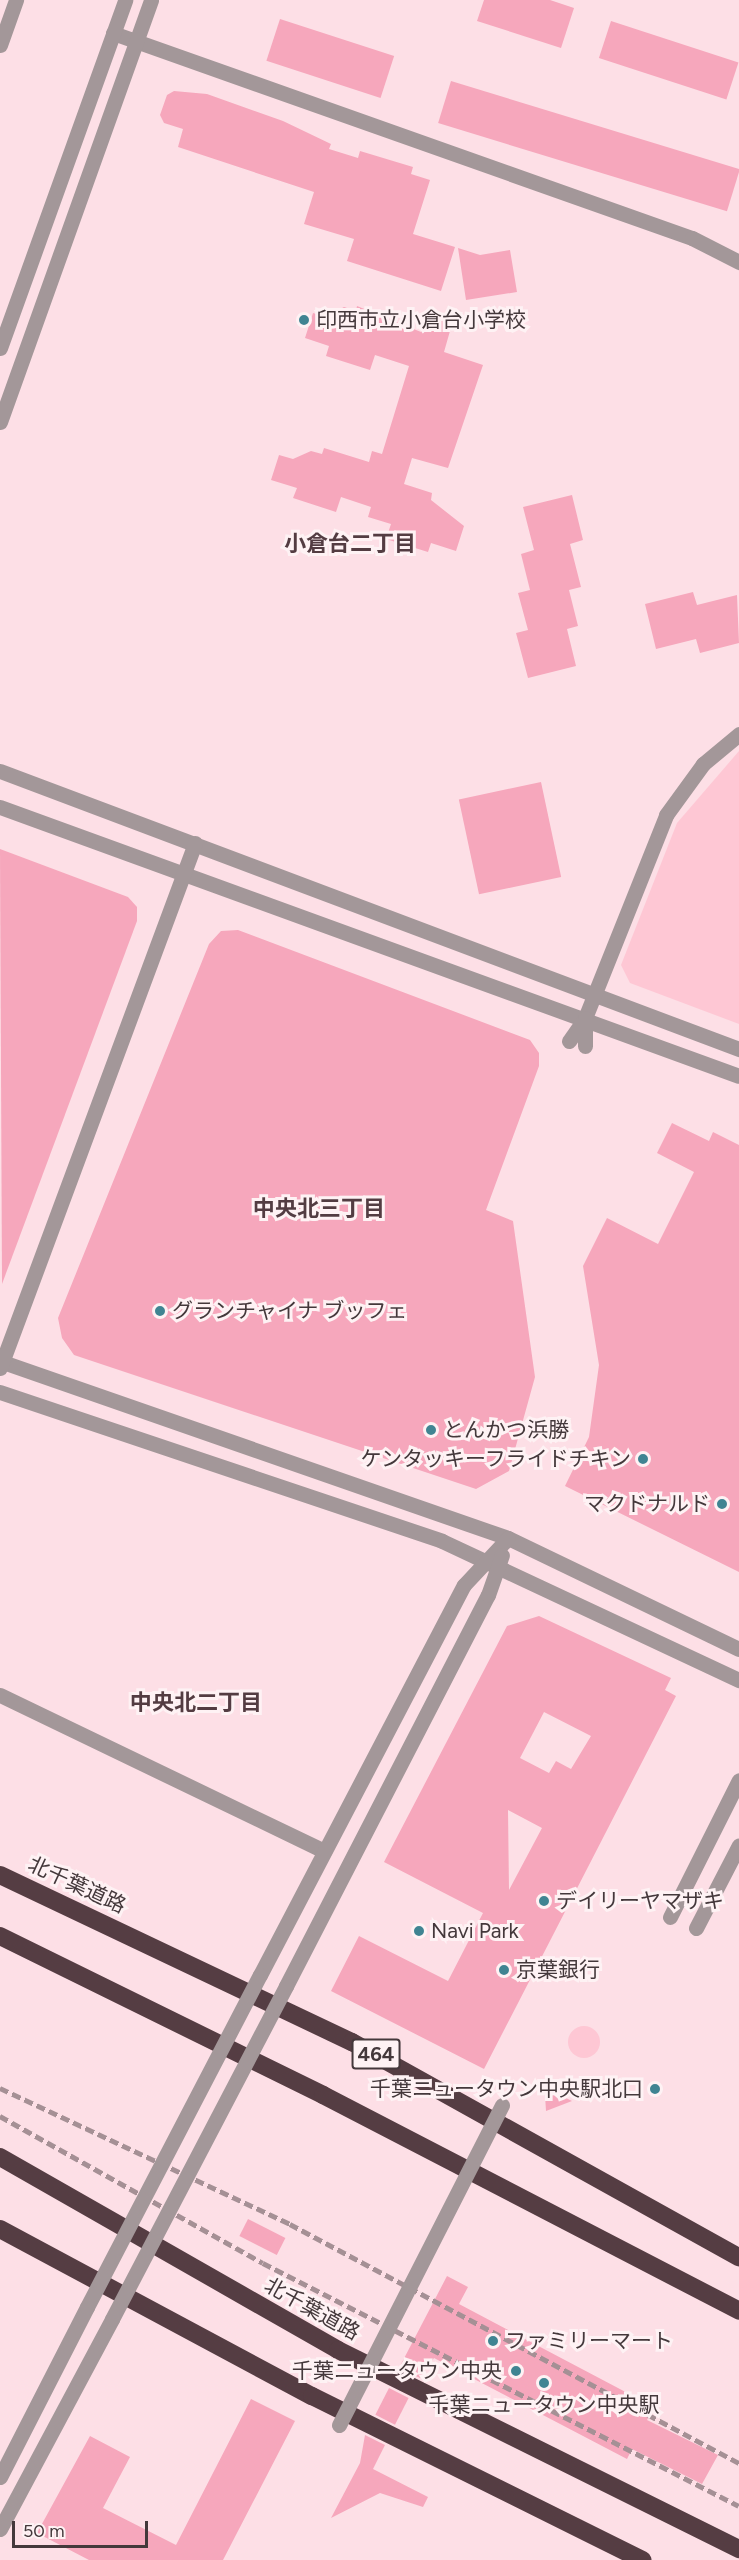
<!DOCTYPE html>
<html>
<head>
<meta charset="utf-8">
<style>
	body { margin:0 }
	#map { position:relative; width:739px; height:2560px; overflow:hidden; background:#fddfe6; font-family:Figtree,"Noto Sans JP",sans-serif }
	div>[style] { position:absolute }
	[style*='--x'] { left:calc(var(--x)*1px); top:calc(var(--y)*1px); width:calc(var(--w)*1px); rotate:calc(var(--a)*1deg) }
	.green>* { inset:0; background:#fec7d4 }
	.round { border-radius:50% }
	.building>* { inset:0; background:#f6a7bc; transform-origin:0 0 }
	.minor>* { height:15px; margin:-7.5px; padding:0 7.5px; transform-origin:7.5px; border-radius:7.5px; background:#a39799 }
	.highway>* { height:18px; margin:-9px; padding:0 9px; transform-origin:9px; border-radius:9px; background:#553d43 }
	.rail>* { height:4.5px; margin-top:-2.25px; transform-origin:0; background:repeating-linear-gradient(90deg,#a59095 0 9px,transparent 0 13.5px) }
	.minor-bridge>* { height:15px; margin:-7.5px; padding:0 7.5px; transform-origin:7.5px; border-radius:7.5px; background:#a39799 }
	.dots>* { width:16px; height:16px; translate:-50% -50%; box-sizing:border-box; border:3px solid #fef2f4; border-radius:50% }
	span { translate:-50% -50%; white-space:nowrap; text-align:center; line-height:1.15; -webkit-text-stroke:6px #fef2f4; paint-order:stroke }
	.shield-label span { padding:2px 4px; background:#fef2f4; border:2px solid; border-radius:4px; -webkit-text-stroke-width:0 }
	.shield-label { font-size:20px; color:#44383b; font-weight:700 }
	.poi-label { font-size:21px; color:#44383b }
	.left { translate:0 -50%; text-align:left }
	.right { translate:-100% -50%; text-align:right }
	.street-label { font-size:21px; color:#44383b }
	.neighbourhood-label { font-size:22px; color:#533c42; font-weight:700 }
	.scale { position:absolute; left:12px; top:2521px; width:136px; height:27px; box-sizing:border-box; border:3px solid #44383b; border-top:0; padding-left:8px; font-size:18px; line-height:21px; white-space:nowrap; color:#44383b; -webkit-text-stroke:4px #fef2f4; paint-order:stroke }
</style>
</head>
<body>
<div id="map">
	<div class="green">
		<i style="clip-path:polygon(739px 751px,739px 1024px,630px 983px,621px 965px,677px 823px)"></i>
		<i class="round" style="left:568px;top:2026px;width:32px;height:32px"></i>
	</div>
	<div class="building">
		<i style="clip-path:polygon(484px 0,550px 0,574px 8px,561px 48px,477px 21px)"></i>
		<i style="left:280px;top:19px;width:120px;height:44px;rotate:18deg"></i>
		<i style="left:611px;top:21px;width:134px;height:39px;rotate:18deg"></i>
		<i style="left:451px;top:81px;width:302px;height:44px;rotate:17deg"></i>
		<i style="clip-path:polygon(174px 91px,207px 94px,283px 121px,331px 144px,329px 149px,358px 158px,360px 151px,413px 167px,411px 174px,430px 180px,413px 234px,455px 247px,441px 291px,347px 261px,354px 239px,304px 224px,314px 192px,178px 147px,183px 129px,164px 123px,160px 115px,167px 95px)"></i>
		<i style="clip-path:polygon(458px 248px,480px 255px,510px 250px,517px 292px,466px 300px)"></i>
		<i style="clip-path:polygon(357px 306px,421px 332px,426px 316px,452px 324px,444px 352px,483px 365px,448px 468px,412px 458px,404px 484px,432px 493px,431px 500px,464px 526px,456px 551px,431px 543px,428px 552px,386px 539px,391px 524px,368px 517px,371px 507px,341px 497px,336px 512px,293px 498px,297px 488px,271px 480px,279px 455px,293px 459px,311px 451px,322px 454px,324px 448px,369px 462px,372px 451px,382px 454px,409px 366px,375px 355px,370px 370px,326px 356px,329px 346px,305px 338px,313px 313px,326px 317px,344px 307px,356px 311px)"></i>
		<i style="clip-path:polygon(572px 495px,583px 540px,570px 544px,581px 587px,569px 590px,578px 626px,567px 629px,576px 666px,528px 678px,516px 633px,528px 630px,518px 593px,530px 590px,521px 554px,534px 550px,523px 507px)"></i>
		<i style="clip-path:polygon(693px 592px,697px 605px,737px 595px,739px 643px,700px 653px,696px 639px,656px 649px,645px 604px)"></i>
		<i style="left:541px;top:782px;width:97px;height:84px;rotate:78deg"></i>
		<i style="clip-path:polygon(0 849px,128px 897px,137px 907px,137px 921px,2px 1284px)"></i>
		<i style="clip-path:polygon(238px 930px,530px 1040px,539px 1053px,539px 1066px,486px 1210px,513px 1221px,535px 1377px,509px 1471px,476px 1489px,74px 1355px,62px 1338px,58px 1318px,209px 944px,221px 931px)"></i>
		<i style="clip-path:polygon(672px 1123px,709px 1141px,713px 1132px,739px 1145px,739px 1572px,565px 1486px,589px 1437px,599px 1365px,583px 1266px,607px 1218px,658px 1244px,694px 1172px,657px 1153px)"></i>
		<i style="clip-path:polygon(evenodd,539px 1616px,671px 1678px,665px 1690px,676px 1696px,484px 2069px,331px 1991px,359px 1936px,448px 1981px,483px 1913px,384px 1862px,507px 1626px,539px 1616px,544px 1712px,591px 1736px,571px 1769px,556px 1761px,549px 1773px,520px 1758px,544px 1712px,539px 1616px,508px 1810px,542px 1828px,509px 1890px,508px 1810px)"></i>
		<i style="clip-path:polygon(552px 2091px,572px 2101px,546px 2111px,545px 2095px)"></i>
		<i style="left:248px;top:2219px;width:42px;height:19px;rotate:27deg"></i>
		<i style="clip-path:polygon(447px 2276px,468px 2287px,459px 2304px,654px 2407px,647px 2420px,718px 2455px,702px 2484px,632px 2449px,627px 2459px,434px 2358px,420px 2378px,399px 2368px)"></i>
		<i style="left:389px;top:2388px;width:22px;height:30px;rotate:27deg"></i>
		<i style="clip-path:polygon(251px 2399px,295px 2421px,223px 2560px,89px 2560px,37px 2533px,90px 2436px,130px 2457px,103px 2508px,176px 2545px)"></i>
		<i style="clip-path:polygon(365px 2435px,385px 2445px,373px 2469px,428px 2497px,423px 2507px,380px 2493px,331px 2518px,360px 2463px)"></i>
	</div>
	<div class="minor">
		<i style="--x:113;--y:33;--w:614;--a:19.5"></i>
		<i style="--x:692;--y:238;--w:53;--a:27.1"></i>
		<i style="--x:0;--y:45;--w:48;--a:-70.4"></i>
		<i style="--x:0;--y:348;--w:370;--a:-70.2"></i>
		<i style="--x:0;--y:422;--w:448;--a:-70.3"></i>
		<i style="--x:0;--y:771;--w:790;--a:20.62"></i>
		<i style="--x:0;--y:807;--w:786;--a:20"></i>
		<i style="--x:569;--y:1041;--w:28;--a:-55"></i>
		<i style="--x:585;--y:1018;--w:219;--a:-68.2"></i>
		<i style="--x:666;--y:815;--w:63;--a:-54"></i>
		<i style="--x:703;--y:764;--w:47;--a:-39.8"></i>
		<i style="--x:585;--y:1046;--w:28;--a:-90"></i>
		<i style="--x:0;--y:1361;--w:538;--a:19.21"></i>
		<i style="--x:508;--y:1538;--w:256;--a:25.7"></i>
		<i style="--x:0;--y:1368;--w:560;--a:-69.62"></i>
		<i style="--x:0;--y:1392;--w:466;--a:18.6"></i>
		<i style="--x:442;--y:1541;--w:328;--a:25.1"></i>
		<i style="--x:0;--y:1695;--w:360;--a:25.7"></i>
		<i style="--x:670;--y:1917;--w:153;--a:-63.3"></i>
		<i style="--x:696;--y:1928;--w:93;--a:-62.6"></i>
		<i style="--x:260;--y:1975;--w:440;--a:-62.4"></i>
		<i style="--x:464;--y:1585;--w:64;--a:-46.9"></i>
		<i style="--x:286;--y:1986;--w:440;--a:-62.7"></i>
		<i style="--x:488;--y:1595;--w:42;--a:-70.7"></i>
		<i style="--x:0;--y:2477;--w:191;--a:-62.9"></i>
		<i style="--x:0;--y:2529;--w:238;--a:-61.9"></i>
	</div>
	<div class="highway">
		<i style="--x:0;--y:1875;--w:390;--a:25.4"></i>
		<i style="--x:352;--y:2042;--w:443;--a:29.1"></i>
		<i style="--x:0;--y:1936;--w:360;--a:26.2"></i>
		<i style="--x:323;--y:2095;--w:469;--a:27.4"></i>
		<i style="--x:0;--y:2157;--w:389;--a:29.7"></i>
		<i style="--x:338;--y:2350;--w:448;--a:26.4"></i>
		<i style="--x:0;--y:2229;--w:354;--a:28.2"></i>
		<i style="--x:312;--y:2396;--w:369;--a:26.4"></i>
	</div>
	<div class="rail">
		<i style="--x:0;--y:2088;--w:320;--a:25.1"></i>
		<i style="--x:290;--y:2224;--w:509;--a:28.03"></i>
		<i style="--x:0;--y:2116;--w:301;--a:29.2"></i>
		<i style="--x:263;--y:2263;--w:534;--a:27.04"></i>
	</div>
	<div class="minor-bridge">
		<i style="--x:87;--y:2307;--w:374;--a:-62.5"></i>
		<i style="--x:112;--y:2319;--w:376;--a:-62.4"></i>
		<i style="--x:339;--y:2425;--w:359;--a:-63"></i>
	</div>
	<div class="dots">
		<i style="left:304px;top:320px;background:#408492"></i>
		<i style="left:160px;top:1311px;background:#408492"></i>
		<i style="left:431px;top:1430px;background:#408492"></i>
		<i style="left:643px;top:1459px;background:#408492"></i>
		<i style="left:722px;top:1504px;background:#408492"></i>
		<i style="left:544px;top:1901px;background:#408492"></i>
		<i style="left:419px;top:1931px;background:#408492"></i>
		<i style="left:504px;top:1970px;background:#408492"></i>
		<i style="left:655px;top:2089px;background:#408492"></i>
		<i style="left:493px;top:2341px;background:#408492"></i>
		<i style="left:516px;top:2371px;background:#408492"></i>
		<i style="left:544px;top:2383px;background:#408492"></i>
	</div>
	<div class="shield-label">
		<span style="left:376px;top:2054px">464</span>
	</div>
	<div class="poi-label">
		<span class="left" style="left:316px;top:320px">印西市立小倉台小学校</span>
		<span class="left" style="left:172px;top:1311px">グランチャイナ ブッフェ</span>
		<span class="left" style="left:443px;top:1430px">とんかつ浜勝</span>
		<span class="right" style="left:631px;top:1459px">ケンタッキーフライドチキン</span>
		<span class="right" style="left:710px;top:1504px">マクドナルド</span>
		<span class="left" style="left:556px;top:1901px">デイリーヤマザキ</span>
		<span class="left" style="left:431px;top:1931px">Navi Park</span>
		<span class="left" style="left:516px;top:1970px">京葉銀行</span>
		<span class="right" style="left:643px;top:2089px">千葉ニュータウン中央駅北口</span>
		<span class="left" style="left:505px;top:2341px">ファミリーマート</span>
		<span class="right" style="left:502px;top:2371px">千葉ニュータウン中央</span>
		<span style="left:544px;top:2405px">千葉ニュータウン中央駅</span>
	</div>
	<div class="street-label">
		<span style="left:77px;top:1885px;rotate:25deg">北千葉道路</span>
		<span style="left:312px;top:2309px;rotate:29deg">北千葉道路</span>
	</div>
	<div class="neighbourhood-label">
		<span style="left:350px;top:544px">小倉台二丁目</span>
		<span style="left:319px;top:1209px">中央北三丁目</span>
		<span style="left:196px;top:1703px">中央北二丁目</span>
	</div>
	<div class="scale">50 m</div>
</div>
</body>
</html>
